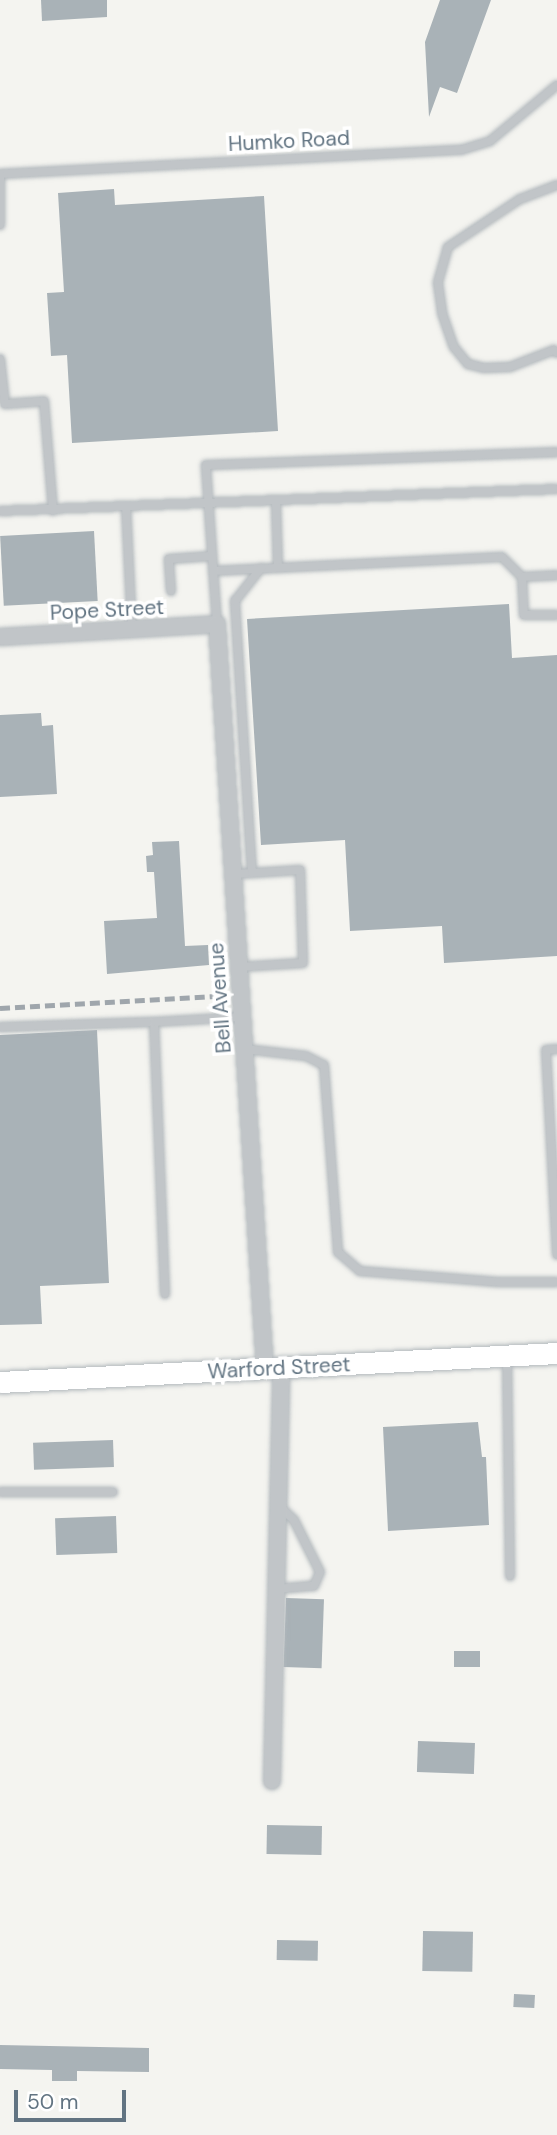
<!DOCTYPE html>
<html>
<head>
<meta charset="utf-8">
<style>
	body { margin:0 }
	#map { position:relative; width:557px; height:2135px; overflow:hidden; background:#f4f4f0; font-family:"DM Sans",sans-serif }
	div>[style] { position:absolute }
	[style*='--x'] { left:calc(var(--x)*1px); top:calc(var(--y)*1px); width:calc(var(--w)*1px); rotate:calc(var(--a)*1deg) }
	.building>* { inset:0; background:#a9b2b7; transform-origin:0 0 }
	.roads { filter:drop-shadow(0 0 2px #b3b9bd) drop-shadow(0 0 2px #b3b9bd) }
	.service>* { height:8px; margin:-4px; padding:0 4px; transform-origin:4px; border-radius:4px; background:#c1c5c8 }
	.minor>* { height:16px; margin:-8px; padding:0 8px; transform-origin:8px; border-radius:8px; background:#c1c5c8 }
	.secondary>* { height:21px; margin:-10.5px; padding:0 10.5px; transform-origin:10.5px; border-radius:10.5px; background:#fff }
	.rail>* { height:4.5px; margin-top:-2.25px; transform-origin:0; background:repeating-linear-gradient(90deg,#9fa6ac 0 10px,transparent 0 15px) }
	span { translate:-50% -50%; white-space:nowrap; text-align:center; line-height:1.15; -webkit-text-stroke:7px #fff; paint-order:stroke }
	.street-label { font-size:21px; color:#627482 }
	.scale { position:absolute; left:14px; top:2090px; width:112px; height:32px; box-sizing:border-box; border:4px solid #627482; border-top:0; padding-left:9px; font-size:21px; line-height:24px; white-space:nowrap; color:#627482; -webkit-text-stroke:5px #fff; paint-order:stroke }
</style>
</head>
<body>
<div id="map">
	<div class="building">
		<i style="clip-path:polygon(41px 0,107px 0,107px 17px,42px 21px)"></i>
		<i style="clip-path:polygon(440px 0,491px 0,457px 93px,440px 87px,429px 117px,425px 42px)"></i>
		<i style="clip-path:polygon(114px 189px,115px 205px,264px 196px,278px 431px,72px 443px,67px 355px,51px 356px,47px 293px,64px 292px,58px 193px)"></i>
		<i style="left:94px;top:531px;width:70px;height:94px;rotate:87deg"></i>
		<i style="clip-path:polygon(509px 604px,512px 658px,557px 655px,557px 956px,444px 963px,442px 926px,350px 931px,345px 840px,261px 845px,247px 619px)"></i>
		<i style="clip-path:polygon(41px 713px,42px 726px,53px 725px,57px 794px,0 797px,0 715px)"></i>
		<i style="clip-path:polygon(179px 841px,185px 946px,208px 945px,209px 965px,107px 974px,104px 921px,157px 918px,154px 872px,147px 872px,146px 856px,153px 855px,152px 842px)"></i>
		<i style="clip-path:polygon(97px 1030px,109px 1283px,40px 1286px,42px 1324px,0 1325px,0 1035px)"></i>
		<i style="clip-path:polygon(478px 1422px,482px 1457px,486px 1457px,489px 1525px,388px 1531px,383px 1427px)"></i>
		<i style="left:113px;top:1440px;width:27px;height:80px;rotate:88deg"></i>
		<i style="left:116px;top:1516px;width:37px;height:61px;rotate:88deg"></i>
		<i style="left:286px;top:1598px;width:38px;height:69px;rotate:2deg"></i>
		<i style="left:454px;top:1651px;width:26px;height:16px"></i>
		<i style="left:418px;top:1741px;width:57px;height:31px;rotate:2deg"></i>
		<i style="left:267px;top:1825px;width:55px;height:29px;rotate:1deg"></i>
		<i style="left:423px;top:1931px;width:50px;height:40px;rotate:1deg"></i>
		<i style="left:277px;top:1940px;width:41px;height:20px;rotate:1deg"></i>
		<i style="left:514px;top:1994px;width:21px;height:13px;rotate:3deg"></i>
		<i style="clip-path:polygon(0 2045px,149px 2048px,149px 2072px,77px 2071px,77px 2081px,52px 2081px,52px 2070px,0 2069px)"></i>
	</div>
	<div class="roads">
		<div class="service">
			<i style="--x:0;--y:174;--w:462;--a:-3"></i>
			<i style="--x:461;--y:150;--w:30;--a:-17"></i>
			<i style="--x:490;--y:141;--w:87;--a:-39.9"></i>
			<i style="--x:0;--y:174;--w:51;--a:90"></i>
			<i style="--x:557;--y:185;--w:40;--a:159"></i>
			<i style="--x:520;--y:199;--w:87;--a:146.3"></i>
			<i style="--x:448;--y:247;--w:37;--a:106"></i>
			<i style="--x:438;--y:283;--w:30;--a:82"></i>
			<i style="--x:442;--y:313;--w:36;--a:71"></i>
			<i style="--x:454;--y:347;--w:22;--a:51"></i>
			<i style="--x:468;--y:364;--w:16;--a:14"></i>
			<i style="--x:484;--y:368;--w:26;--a:-2"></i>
			<i style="--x:510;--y:367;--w:47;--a:-21.1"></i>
			<i style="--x:554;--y:350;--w:4;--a:45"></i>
			<i style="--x:0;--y:359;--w:45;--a:83.7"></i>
			<i style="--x:5;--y:404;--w:39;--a:-4"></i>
			<i style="--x:44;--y:401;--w:110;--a:85.3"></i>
			<i style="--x:276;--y:503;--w:65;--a:88.2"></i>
			<i style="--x:126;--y:506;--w:123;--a:87.2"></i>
			<i style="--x:0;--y:511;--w:557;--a:-2.26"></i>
			<i style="--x:213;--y:571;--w:289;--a:-2.8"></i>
			<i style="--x:502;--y:557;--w:28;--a:45"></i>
			<i style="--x:522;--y:577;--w:38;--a:87"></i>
			<i style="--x:524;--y:615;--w:33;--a:0"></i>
			<i style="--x:522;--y:577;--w:35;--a:-3"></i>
			<i style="--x:171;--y:591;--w:32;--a:-94"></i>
			<i style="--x:169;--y:559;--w:43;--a:-4"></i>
			<i style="--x:217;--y:624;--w:159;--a:-94"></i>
			<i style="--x:206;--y:465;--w:351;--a:-2.1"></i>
			<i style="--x:233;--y:874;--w:19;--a:-3"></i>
			<i style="--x:252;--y:873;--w:273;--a:-93.6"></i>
			<i style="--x:235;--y:601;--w:42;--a:-51.8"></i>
			<i style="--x:239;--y:967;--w:64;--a:-3.6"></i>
			<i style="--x:303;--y:963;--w:93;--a:-91.8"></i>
			<i style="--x:300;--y:870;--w:48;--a:176.4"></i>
			<i style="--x:0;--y:1027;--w:154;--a:-1.9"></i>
			<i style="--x:245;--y:1049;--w:61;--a:6.5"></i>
			<i style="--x:306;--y:1056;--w:20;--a:27"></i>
			<i style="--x:324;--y:1065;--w:188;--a:85.7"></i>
			<i style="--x:338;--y:1252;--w:29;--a:41"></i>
			<i style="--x:360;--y:1271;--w:138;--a:4.6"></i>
			<i style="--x:498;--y:1282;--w:59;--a:0"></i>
			<i style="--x:557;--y:1049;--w:11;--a:175"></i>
			<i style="--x:546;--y:1050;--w:205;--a:86.9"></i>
			<i style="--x:165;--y:1294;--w:272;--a:-92.3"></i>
			<i style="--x:154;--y:1022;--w:88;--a:-3.3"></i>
			<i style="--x:507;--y:1356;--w:220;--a:89.2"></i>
			<i style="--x:0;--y:1492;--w:113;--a:0"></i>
			<i style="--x:276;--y:1589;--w:38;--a:-5"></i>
			<i style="--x:314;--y:1586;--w:15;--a:-67"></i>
			<i style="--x:320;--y:1572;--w:58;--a:-116.6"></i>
			<i style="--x:294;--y:1520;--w:19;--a:-137"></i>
		</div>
		<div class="minor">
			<i style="--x:0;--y:637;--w:217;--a:-3.4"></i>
			<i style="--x:217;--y:624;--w:747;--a:86.31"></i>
			<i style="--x:272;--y:1781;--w:412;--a:-88.7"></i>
		</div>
		<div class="secondary">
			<i style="--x:0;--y:1382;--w:558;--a:-2.98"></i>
		</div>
	</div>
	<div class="rail">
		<i style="--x:0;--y:1008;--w:216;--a:-3.2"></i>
	</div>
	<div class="street-label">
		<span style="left:289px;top:141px;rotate:-3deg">Humko Road</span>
		<span style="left:107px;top:610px;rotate:-3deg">Pope Street</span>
		<span style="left:220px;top:998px;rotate:-94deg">Bell Avenue</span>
		<span style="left:279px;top:1368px;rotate:-3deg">Warford Street</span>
	</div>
	<div class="scale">50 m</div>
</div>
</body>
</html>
